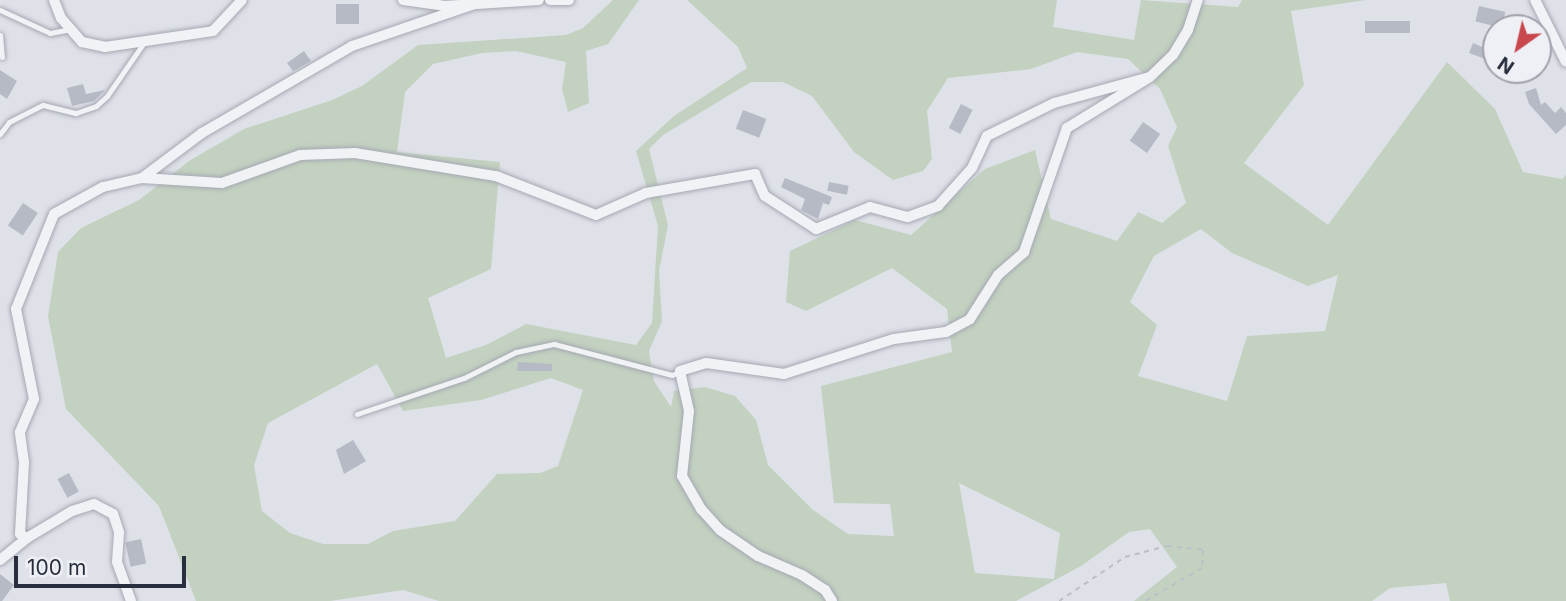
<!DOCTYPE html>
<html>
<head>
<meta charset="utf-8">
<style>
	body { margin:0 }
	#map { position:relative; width:1566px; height:601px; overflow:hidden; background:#dfe1e8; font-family:Inter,sans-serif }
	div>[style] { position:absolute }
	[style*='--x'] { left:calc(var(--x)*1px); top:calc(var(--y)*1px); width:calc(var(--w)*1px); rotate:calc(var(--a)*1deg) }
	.green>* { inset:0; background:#c3d1c0 }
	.building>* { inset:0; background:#b6bac4; transform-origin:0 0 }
	.path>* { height:2px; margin-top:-1px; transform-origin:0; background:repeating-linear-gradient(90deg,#bdbfc6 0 5px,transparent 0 10px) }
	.roads { filter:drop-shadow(0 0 2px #a4a8b2) drop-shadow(0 0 2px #a4a8b2) }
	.lane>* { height:5px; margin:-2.5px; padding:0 2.5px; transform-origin:2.5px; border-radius:2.5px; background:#f1f2f6 }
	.street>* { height:10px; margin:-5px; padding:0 5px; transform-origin:5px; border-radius:5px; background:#f1f2f6 }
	span { translate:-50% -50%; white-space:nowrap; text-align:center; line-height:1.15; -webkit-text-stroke:6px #eef0f5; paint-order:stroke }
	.north { position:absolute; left:1482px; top:14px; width:70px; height:70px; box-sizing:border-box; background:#eef0f5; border:2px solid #9fa2ac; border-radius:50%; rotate:214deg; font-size:19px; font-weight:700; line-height:28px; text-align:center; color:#282e3e }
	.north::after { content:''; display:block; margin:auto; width:24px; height:32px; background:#c8484e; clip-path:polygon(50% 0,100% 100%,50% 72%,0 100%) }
	.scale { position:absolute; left:14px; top:556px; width:172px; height:32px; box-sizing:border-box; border:4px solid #282e3e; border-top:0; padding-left:9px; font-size:21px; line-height:24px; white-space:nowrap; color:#282e3e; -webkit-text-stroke:5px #eef0f5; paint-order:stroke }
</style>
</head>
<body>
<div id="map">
	<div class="green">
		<i style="clip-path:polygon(evenodd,613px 0,639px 0,608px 44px,586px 51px,589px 103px,568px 112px,562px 89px,566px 62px,516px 51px,482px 53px,433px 64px,405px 92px,397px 152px,500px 162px,491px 269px,428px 298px,446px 358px,486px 345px,526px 324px,636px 345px,652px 323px,658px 226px,636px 151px,674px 116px,747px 68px,738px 47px,687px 0,1057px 0,1053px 27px,1134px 40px,1141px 0,1238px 7px,1242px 0,1366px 0,1291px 11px,1304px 85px,1244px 163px,1328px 225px,1447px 62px,1495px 109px,1523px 172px,1562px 179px,1566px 175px,1566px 601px,1450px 601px,1446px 583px,1390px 588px,1372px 601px,1134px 601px,1177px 567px,1150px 529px,1129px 532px,1081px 566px,1016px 601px,439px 601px,403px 590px,330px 601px,196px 601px,159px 506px,66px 409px,48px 316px,58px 252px,81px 228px,139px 200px,189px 161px,244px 129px,332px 100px,362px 86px,418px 45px,566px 35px,583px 28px,613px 0,1077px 52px,1128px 59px,1160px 89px,1177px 127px,1168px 146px,1186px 203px,1162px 223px,1138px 212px,1117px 241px,1051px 219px,1035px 150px,985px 169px,911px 235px,855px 220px,790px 251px,786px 302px,806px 311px,892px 268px,947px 309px,952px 352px,821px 386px,834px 503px,890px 504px,894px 536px,848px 534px,813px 510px,768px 465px,756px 420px,735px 396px,705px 387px,674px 391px,671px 407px,654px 381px,649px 351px,662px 321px,659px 271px,668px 225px,649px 149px,663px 135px,751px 82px,783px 82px,812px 96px,854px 152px,893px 180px,923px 171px,932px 159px,927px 111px,948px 78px,1031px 69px,1077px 52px,613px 0,1201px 229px,1232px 253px,1308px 286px,1338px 275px,1325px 331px,1247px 336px,1227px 401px,1138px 376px,1157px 325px,1130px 302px,1154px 256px,1201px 229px,613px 0,377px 364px,403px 411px,481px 400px,551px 378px,583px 390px,558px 466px,540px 473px,497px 474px,455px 521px,393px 531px,368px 544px,323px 544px,290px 533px,262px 511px,254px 465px,268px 423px,377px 364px,613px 0,959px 483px,1060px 533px,1054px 579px,975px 573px,959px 483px)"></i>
	</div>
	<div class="building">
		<i style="left:336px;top:4px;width:23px;height:20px"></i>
		<i style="left:1479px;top:6px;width:27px;height:16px;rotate:13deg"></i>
		<i style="left:1410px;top:21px;width:12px;height:45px;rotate:90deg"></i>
		<i style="clip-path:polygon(1473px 43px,1496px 53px,1496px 63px,1469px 53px)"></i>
		<i style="clip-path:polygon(304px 51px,311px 61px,293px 71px,287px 63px)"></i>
		<i style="clip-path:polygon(0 70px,17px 81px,7px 99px,0 94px)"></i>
		<i style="clip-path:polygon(83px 84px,86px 94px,105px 90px,94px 101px,72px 106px,67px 88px)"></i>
		<i style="clip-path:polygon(1536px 88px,1541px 105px,1545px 102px,1555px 113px,1561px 107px,1566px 113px,1566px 125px,1556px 134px,1529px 104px,1525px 92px)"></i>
		<i style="left:961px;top:104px;width:13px;height:27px;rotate:27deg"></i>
		<i style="left:743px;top:110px;width:25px;height:20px;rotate:21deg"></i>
		<i style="left:1143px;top:122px;width:21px;height:23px;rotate:35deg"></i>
		<i style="clip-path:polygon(785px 178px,832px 197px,829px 205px,823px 203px,818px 219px,801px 210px,805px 199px,781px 187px)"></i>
		<i style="left:829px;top:182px;width:20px;height:9px;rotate:11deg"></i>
		<i style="left:23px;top:203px;width:18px;height:27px;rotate:34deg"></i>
		<i style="clip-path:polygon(518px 362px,552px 364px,552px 371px,517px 371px)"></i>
		<i style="clip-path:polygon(353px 440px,366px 461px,344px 474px,336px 450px)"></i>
		<i style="left:69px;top:473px;width:21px;height:13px;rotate:62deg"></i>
		<i style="left:141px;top:539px;width:25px;height:16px;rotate:78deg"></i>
		<i style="clip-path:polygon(0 574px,14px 585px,2px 601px,0 601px)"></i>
	</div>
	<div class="path">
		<i style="--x:1059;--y:601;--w:79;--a:-33.7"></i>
		<i style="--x:1125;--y:557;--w:43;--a:-14.7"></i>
		<i style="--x:1167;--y:546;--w:36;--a:6"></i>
		<i style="--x:1203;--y:550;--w:18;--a:93"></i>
		<i style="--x:1202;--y:568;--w:66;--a:149.9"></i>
	</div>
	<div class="roads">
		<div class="lane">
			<i style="--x:0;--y:10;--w:55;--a:24.7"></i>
			<i style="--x:50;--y:33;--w:20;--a:-11"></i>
			<i style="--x:0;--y:35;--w:22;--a:85"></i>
			<i style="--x:0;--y:134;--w:15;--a:-53"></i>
			<i style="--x:9;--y:122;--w:38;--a:-27"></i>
			<i style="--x:43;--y:105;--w:34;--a:14"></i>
			<i style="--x:76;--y:113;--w:21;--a:-19"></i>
			<i style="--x:96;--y:106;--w:15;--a:-42"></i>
			<i style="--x:107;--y:96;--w:67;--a:-55.4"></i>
			<i style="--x:357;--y:414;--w:113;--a:-18.6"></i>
			<i style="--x:464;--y:378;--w:58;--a:-26.6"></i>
			<i style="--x:516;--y:352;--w:39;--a:-12"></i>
			<i style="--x:554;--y:344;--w:122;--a:14.7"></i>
			<i style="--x:672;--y:375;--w:8;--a:-23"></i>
		</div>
		<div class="street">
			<i style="--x:54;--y:0;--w:19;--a:69"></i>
			<i style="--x:61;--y:18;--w:32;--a:49"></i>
			<i style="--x:82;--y:42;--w:24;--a:12"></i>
			<i style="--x:105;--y:47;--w:109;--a:-8.4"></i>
			<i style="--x:213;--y:31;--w:42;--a:-46.9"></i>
			<i style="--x:403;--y:0;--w:42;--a:8.1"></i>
			<i style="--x:445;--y:6;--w:94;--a:-3.7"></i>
			<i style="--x:550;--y:0;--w:19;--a:0"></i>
			<i style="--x:1535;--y:0;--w:69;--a:63.4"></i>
			<i style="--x:142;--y:178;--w:80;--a:3.6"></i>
			<i style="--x:222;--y:183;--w:83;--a:-19.7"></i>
			<i style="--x:300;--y:155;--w:55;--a:-2.1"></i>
			<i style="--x:355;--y:153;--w:143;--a:9.3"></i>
			<i style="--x:496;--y:176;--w:107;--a:21.3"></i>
			<i style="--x:596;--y:215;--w:55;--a:-23.7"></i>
			<i style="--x:646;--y:193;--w:111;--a:-9.9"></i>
			<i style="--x:755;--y:174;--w:24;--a:66"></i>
			<i style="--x:765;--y:196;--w:61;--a:32.9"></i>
			<i style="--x:816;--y:229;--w:58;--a:-22.2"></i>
			<i style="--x:870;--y:207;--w:39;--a:15"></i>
			<i style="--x:908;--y:217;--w:32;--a:-20"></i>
			<i style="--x:938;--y:206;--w:51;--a:-48.2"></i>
			<i style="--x:972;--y:168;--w:35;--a:-65"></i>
			<i style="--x:987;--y:136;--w:75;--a:-26.2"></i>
			<i style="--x:1054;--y:103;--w:99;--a:-15.2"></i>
			<i style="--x:0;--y:560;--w:35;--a:-39"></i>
			<i style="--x:131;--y:601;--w:41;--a:-109.7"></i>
			<i style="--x:117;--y:562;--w:30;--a:-86"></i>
			<i style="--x:119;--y:532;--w:19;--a:-108"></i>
			<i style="--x:113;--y:514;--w:21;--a:-152"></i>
			<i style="--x:94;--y:504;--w:23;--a:162"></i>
			<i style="--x:72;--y:511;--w:52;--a:149"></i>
			<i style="--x:27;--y:538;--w:8;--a:-150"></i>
			<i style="--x:20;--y:534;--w:72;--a:-86.8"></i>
			<i style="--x:24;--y:462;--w:30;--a:-98"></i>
			<i style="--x:20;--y:432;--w:36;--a:-67"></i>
			<i style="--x:34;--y:399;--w:92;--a:-101.3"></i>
			<i style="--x:16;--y:309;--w:102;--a:-68.2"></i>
			<i style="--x:54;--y:214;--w:56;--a:-28.9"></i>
			<i style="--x:103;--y:187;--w:40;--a:-13"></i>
			<i style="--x:142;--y:178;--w:75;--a:-36.9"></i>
			<i style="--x:202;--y:133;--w:173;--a:-30.1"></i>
			<i style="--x:352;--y:46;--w:130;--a:-18.9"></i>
			<i style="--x:832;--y:601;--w:13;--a:-122"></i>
			<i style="--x:825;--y:590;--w:27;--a:-147"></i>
			<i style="--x:802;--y:575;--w:48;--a:-156.6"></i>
			<i style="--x:758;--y:556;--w:46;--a:-145.6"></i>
			<i style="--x:720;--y:530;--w:28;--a:-132"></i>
			<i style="--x:701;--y:509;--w:38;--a:-120"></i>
			<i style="--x:682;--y:476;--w:65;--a:-83.9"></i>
			<i style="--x:689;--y:411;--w:41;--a:-102.7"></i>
			<i style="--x:680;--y:371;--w:27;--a:-17"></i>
			<i style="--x:706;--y:363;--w:79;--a:8"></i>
			<i style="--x:784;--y:374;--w:115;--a:-17.7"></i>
			<i style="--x:894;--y:339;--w:52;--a:-7.7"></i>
			<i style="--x:946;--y:332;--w:27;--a:-28"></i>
			<i style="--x:970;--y:319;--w:52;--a:-57.5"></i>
			<i style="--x:998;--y:275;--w:35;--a:-41"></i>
			<i style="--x:1024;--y:252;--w:131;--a:-70.9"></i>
			<i style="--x:1067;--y:128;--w:97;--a:-31.6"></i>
			<i style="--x:1150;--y:77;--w:32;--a:-44"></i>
			<i style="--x:1173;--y:55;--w:29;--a:-59"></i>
			<i style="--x:1188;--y:30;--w:32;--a:-72"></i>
		</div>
	</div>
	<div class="north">N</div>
	<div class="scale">100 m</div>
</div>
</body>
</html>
